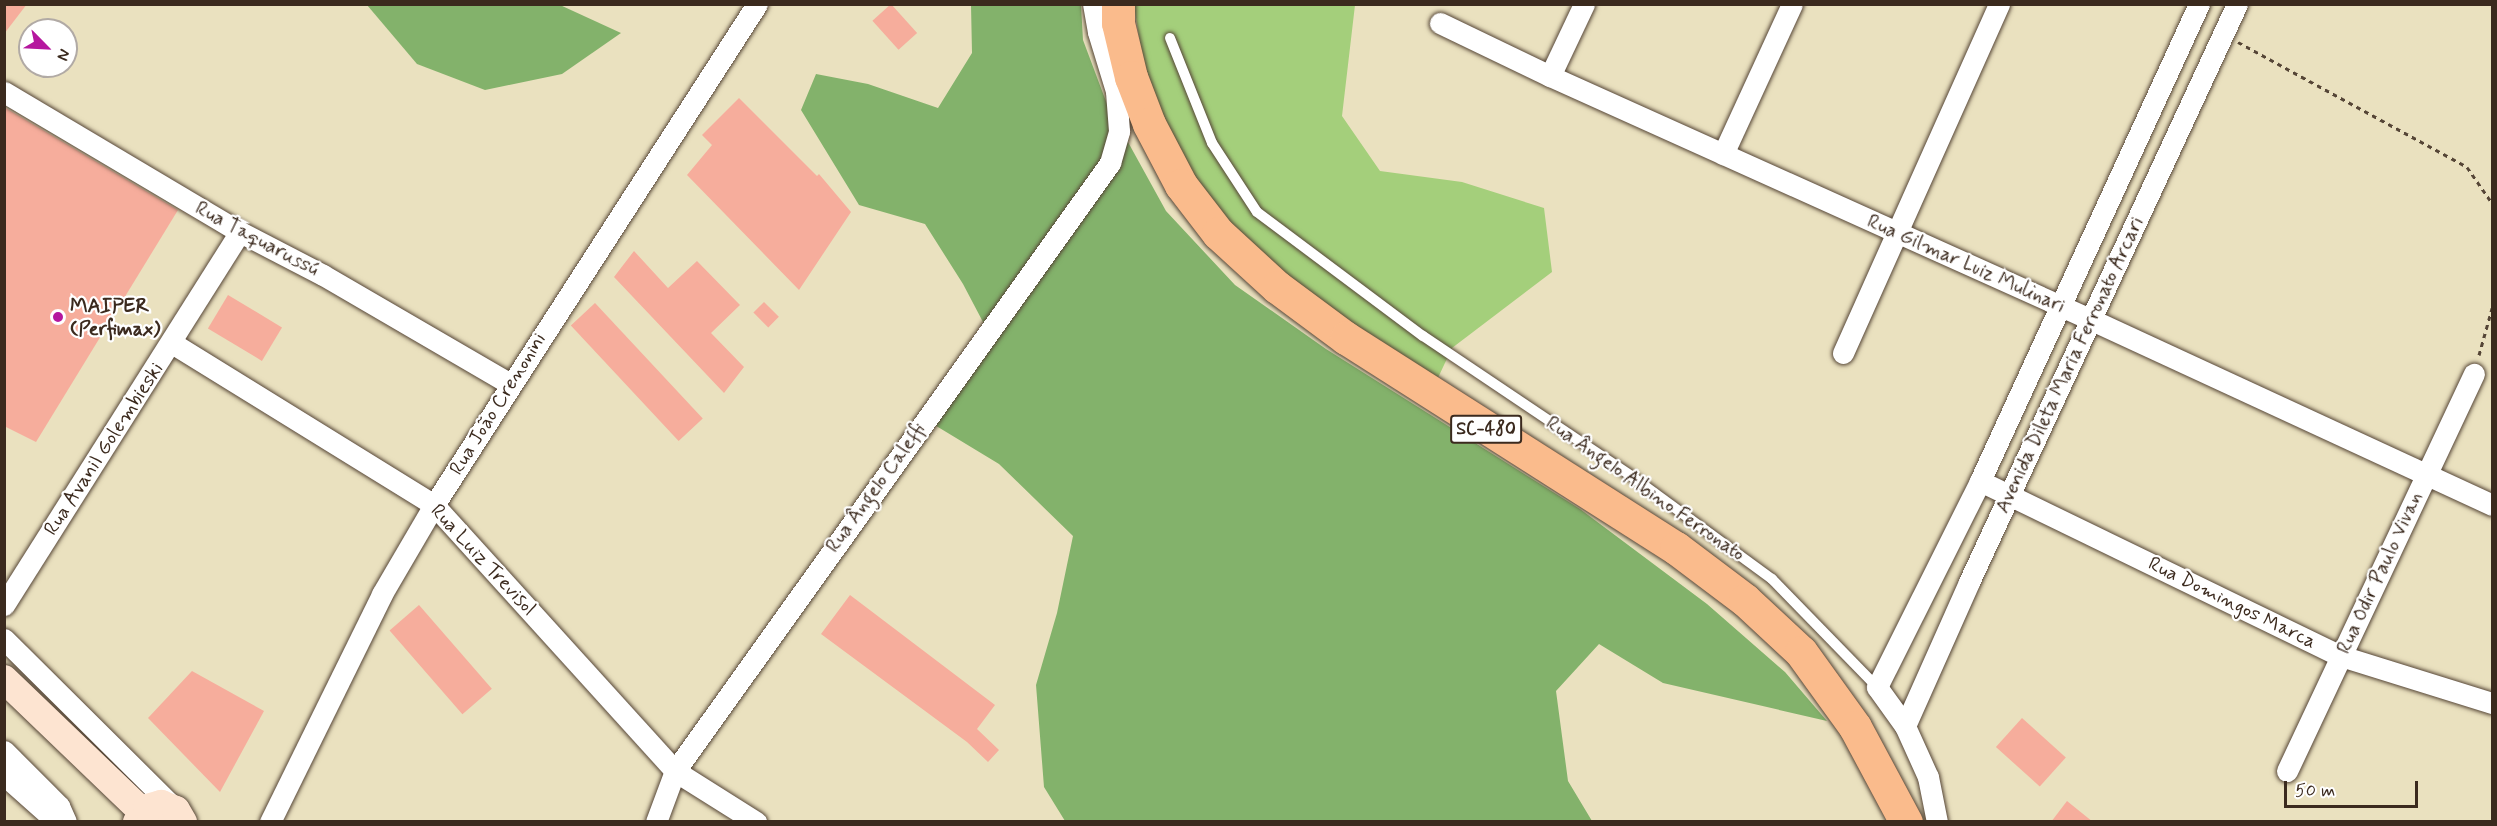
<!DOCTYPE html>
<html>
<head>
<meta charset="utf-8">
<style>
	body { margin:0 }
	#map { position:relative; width:2497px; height:826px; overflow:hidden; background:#eae1bf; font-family:Mynerve,sans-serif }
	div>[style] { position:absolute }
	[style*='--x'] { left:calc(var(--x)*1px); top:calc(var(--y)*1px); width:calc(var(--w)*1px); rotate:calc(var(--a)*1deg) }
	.green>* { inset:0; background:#a4cf7b }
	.forest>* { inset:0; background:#83b26b }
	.building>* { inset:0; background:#f6ad9c; transform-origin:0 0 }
	.path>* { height:3px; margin-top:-1.5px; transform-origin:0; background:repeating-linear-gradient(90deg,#554536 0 4.5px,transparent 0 9px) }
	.roads { filter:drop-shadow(0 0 2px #554536) drop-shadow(0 0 2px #554536) }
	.service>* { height:10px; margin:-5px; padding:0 5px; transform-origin:5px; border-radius:5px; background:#fff }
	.minor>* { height:21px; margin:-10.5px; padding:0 10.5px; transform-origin:10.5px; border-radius:10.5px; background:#fff }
	.secondary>* { height:28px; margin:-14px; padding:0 14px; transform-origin:14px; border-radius:14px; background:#fde4d1 }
	.primary>* { height:33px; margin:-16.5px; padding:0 16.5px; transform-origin:16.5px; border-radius:16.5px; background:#fabb8c }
	.dots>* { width:16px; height:16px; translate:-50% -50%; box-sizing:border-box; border:3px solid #fff; border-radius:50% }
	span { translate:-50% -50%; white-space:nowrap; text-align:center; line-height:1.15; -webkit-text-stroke:4.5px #fff; paint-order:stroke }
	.shield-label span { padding:2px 4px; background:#fff; border:2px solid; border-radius:4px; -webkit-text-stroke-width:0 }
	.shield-label { font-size:18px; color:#3b2a1e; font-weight:700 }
	.street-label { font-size:20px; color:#3b2a1e }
	.poi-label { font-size:20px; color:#3b2a1e; font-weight:700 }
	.left { translate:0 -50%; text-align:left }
	.frame { position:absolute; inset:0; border:6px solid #3b2a1e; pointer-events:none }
	.north { position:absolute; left:18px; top:18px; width:60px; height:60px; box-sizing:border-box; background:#fff; border:2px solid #b1aaa5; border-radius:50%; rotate:114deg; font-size:16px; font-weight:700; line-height:24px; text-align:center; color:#3b2a1e }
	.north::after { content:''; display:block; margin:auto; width:21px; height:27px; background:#b5179e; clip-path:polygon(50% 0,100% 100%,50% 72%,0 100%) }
	.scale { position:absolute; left:2284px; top:781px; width:134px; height:27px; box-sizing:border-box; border:3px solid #3b2a1e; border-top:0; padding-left:8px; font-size:18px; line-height:21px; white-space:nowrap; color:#3b2a1e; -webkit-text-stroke:4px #fff; paint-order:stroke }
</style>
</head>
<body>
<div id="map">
	<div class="green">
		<i style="clip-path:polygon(1134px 5px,1355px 5px,1342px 116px,1380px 171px,1462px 182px,1544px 208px,1552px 272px,1452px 348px,1436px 382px,1355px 328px,1245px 241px,1197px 185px,1157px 116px,1145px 74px)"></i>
	</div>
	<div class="forest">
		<i style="clip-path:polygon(367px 5px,560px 5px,621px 33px,562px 74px,485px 90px,417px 64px)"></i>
		<i style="clip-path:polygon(971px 5px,1081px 5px,1083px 40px,1107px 104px,1166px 211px,1235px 285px,1326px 349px,1580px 509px,1707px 604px,1785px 672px,1827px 721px,1663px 683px,1599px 644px,1556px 691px,1568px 781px,1592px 821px,1065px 821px,1044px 787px,1036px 685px,1057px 613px,1073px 536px,999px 464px,933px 424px,993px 341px,963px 284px,925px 224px,859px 205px,801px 110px,816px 74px,868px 84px,938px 108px,972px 53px)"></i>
	</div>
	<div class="building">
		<i style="clip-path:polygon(4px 4px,27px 4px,4px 34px)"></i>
		<i style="left:891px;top:4px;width:39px;height:25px;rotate:48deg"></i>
		<i style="clip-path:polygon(739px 98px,817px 176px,819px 174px,851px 212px,799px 290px,687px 175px,712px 145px,702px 135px)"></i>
		<i style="clip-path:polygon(4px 107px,178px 210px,36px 442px,4px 426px)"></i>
		<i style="clip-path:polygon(634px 251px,668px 288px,697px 261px,740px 305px,711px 333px,744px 367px,724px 393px,614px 277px)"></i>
		<i style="left:228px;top:295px;width:63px;height:39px;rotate:31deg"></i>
		<i style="left:764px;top:302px;width:21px;height:15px;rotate:45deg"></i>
		<i style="left:595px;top:303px;width:158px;height:33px;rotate:47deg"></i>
		<i style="clip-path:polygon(850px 595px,995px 705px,977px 729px,999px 750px,988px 762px,967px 742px,821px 634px)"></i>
		<i style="left:419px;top:605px;width:111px;height:39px;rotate:49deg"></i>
		<i style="clip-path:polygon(192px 671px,264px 711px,220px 792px,148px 718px)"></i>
		<i style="left:2022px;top:718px;width:59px;height:39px;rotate:42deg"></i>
		<i style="clip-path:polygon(2067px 801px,2093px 822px,2051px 822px)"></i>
	</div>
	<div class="path">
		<i style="--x:2238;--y:42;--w:261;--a:28.6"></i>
		<i style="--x:2467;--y:167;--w:44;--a:55.2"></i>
		<i style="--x:2479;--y:355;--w:49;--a:-74.5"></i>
	</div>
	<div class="roads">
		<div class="service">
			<i style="--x:1170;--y:38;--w:113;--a:68.2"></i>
			<i style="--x:1212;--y:143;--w:82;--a:56.9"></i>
			<i style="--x:1257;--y:212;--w:207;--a:36.8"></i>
			<i style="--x:1423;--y:336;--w:254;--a:33.9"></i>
			<i style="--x:1634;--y:478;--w:171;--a:36.2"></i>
			<i style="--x:1772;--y:579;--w:151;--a:45.8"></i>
		</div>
		<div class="minor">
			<i style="--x:1440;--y:23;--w:122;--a:25.7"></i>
			<i style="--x:1550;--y:76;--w:594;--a:24.24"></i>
			<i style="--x:2092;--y:320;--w:441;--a:24.8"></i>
			<i style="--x:1550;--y:76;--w:80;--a:-64.7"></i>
			<i style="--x:4;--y:92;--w:274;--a:30.7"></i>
			<i style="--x:240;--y:232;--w:93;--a:27.4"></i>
			<i style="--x:323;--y:275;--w:216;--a:30.2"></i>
			<i style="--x:1723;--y:154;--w:165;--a:-65.3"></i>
			<i style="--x:172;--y:343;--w:308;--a:31.7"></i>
			<i style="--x:434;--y:505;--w:359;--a:47.8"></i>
			<i style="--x:675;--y:771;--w:96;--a:32.2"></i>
			<i style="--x:1843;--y:353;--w:382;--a:-65.9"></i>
			<i style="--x:1980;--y:481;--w:401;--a:25.9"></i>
			<i style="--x:2341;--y:656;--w:158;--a:17.3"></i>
			<i style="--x:4;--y:605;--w:441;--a:-57.7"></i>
			<i style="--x:4;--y:639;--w:243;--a:44.8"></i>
			<i style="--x:1905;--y:726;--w:158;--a:-66"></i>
			<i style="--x:1969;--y:582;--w:637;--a:-65.12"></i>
			<i style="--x:4;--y:751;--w:78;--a:45"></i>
			<i style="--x:59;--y:806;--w:17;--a:66"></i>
			<i style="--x:2287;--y:771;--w:439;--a:-64.8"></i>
			<i style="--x:4;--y:775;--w:71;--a:41.6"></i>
			<i style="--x:270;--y:822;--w:254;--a:-63.8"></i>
			<i style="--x:382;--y:594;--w:103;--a:-59.7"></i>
			<i style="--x:434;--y:505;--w:596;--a:-57.19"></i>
			<i style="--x:656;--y:822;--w:54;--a:-69.6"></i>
			<i style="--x:675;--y:771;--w:748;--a:-54.42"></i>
			<i style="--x:1110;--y:163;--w:33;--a:-74"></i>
			<i style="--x:1119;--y:131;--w:40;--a:-94.3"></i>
			<i style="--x:1116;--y:91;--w:62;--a:-107"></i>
			<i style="--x:1098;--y:32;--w:28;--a:-100"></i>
			<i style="--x:1937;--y:822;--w:46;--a:-101.3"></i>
			<i style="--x:1928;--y:777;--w:56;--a:-114.3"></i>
			<i style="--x:1905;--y:726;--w:48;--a:-125.7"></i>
			<i style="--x:1877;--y:687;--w:230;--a:-63.4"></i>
			<i style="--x:1980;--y:481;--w:525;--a:-65.34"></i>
		</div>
		<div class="secondary">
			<i style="--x:4;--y:679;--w:207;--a:43.8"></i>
			<i style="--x:137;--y:822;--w:17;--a:-54"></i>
			<i style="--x:147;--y:808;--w:15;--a:-16"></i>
			<i style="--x:161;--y:804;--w:16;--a:22"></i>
			<i style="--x:176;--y:810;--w:14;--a:60"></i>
		</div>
		<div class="primary">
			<i style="--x:1118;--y:4;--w:19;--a:90"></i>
			<i style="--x:1118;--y:23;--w:56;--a:76.5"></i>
			<i style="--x:1131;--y:77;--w:50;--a:69"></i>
			<i style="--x:1149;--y:124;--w:69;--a:62.3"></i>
			<i style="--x:1181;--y:185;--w:61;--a:52.4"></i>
			<i style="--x:1218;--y:233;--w:80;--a:42.5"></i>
			<i style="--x:1277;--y:287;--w:86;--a:36.5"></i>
			<i style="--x:1346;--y:338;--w:391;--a:32.5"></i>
			<i style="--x:1676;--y:548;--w:86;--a:37"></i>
			<i style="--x:1745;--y:600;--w:76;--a:42.9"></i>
			<i style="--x:1801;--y:652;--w:92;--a:54.2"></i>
			<i style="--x:1855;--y:727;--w:108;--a:61.8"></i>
		</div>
	</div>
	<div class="dots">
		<i style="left:58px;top:317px;background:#b5179e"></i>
	</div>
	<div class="shield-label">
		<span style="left:1486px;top:429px">SC-480</span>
	</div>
	<div class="street-label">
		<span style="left:257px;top:239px;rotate:28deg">Rua Taquarussú</span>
		<span style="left:1966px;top:264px;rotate:24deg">Rua Gilmar Luiz Mulinari</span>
		<span style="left:2070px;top:365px;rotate:-65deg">Avenida Dileta Maria Ferronato Arcari</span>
		<span style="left:498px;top:404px;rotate:-58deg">Rua João Crenonini</span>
		<span style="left:104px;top:449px;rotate:-57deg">Rua AvaniI Golembieski</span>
		<span style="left:876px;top:488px;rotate:-54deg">Rua Ângelo Caleffi</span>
		<span style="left:1645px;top:489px;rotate:35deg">Rua Ângelo Albino Ferronato</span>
		<span style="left:483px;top:560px;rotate:47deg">Rua Luiz Trevisol</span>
		<span style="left:2380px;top:573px;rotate:-65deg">Rua Odir Paulo Vivan</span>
		<span style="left:2232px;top:603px;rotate:26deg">Rua Domingos Marca</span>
	</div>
	<div class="poi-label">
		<span class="left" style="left:70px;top:318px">MAIPER<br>(Perfimax)</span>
	</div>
	<div class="frame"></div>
	<div class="north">N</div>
	<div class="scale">50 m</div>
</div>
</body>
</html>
